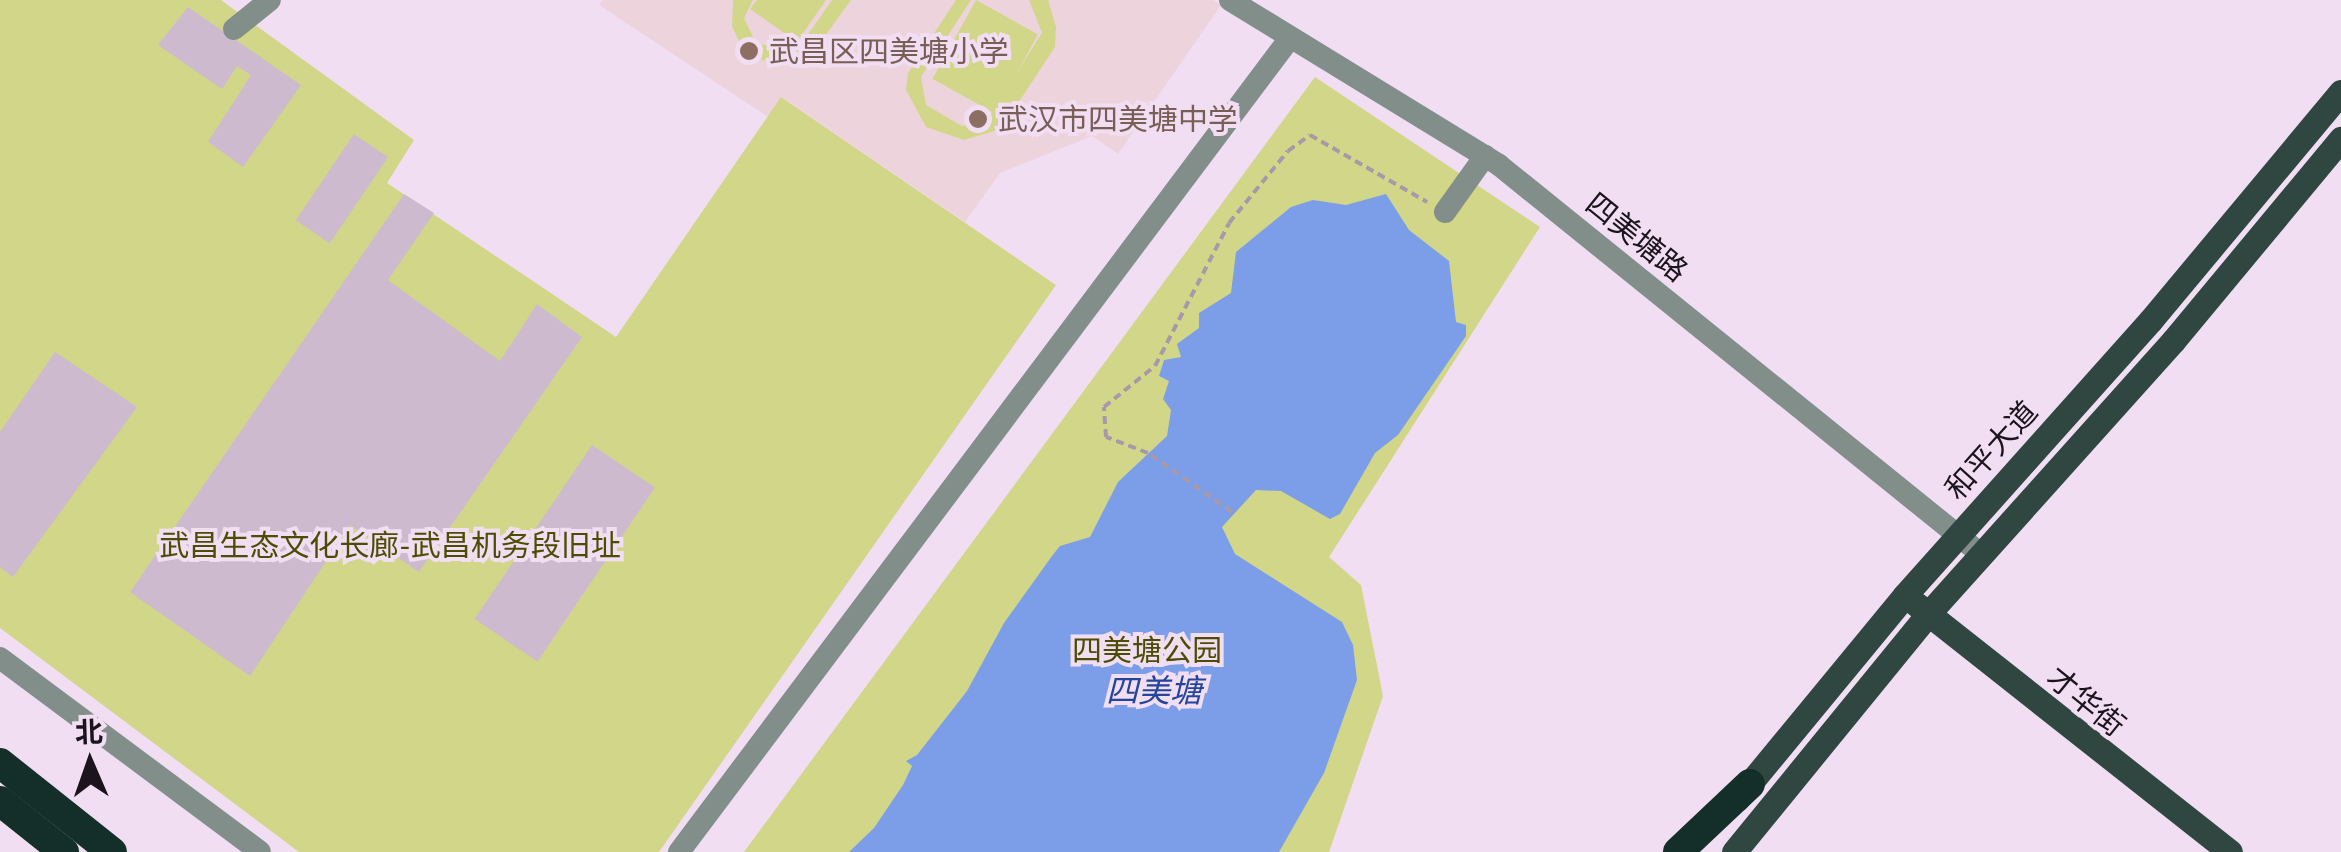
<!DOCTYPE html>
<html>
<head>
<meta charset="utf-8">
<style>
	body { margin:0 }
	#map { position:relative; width:2341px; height:852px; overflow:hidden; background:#f1def3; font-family:"Public Sans","Noto Sans SC",sans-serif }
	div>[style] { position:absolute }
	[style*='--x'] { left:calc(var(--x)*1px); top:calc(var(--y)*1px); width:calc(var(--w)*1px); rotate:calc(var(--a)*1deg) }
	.education>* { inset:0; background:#edd4dc }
	.green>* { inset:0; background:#d2d689; transform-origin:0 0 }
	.water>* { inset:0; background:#7c9ee8 }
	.building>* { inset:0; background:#cdbacf; transform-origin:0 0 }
	.path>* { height:4px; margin-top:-2px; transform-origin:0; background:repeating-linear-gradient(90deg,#a899a9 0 8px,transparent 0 13px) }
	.minor>* { height:22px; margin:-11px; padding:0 11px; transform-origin:11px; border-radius:11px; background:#818e8a }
	.major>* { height:25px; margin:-12.5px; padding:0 12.5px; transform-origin:12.5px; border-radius:12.5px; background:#304741 }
	.highway>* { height:30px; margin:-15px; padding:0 15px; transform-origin:15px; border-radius:15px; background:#142f29 }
	.dots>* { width:28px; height:28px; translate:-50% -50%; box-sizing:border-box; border:5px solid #f1def3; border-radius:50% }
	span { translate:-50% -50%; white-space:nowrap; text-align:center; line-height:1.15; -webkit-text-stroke:8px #f1def3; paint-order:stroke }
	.education-label { font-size:30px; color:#785e54 }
	.left { translate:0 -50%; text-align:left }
	.street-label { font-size:30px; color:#1b141c }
	.park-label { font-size:30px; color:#4c4d03 }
	.water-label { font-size:32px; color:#24459b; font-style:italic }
	.north { position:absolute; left:40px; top:712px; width:100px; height:100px; -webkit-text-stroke:8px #f1def3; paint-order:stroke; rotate:358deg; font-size:28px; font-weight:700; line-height:40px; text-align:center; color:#1b141c }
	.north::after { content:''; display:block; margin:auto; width:35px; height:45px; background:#1b141c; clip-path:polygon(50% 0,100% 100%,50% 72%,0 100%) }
</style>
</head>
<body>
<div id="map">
	<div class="education">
		<i style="clip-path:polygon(603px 0,1213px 0,1221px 5px,1118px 154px,1092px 136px,1000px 173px,965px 222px,782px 97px,768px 117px,599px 5px)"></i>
	</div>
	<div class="green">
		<i style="clip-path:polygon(0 0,221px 0,414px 140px,387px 183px,616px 337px,781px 97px,1056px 285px,659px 852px,299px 852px,0 628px)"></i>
		<i style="clip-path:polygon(733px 0,753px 0,744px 18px,756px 43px,786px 50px,802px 43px,832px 0,851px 0,810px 57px,781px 66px,745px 54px,732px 26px)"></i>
		<i style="clip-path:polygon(757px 0,826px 0,797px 42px,750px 9px)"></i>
		<i style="clip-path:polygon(956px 0,971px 0,921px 77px,926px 105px,962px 126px,986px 121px,1042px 33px,1029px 0,1048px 0,1056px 27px,1055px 47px,1001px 129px,964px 140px,926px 127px,906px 90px,908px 73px)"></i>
		<i style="left:976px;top:0;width:71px;height:90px;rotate:29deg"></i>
		<i style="clip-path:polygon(1315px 77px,1540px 227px,1329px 557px,1361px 585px,1383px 696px,1329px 852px,744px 852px)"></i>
	</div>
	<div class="water">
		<i style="clip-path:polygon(1386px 194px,1409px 230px,1449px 261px,1456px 322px,1466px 325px,1466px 336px,1398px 435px,1375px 453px,1340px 514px,1330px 519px,1281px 491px,1256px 490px,1222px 527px,1235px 554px,1342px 622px,1353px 645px,1357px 680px,1324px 773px,1279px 852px,849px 852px,874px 828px,903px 785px,912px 766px,906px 761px,917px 755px,967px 691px,1004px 623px,1052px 556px,1060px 546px,1090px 537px,1118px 482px,1167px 436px,1171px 410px,1163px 399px,1169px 381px,1159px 376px,1164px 360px,1181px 357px,1177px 344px,1199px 328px,1199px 313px,1231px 293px,1236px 252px,1291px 207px,1313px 200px,1346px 205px)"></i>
	</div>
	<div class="building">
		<i style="clip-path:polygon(188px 7px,301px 85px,243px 167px,208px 142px,251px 75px,237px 66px,222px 89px,158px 45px)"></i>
		<i style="left:354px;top:134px;width:41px;height:104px;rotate:34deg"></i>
		<i style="clip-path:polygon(404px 194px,434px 213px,388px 280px,500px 361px,537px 304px,582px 337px,419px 572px,350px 525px,250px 676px,130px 592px)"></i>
		<i style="clip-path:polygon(55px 352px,137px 407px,13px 577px,0 567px,0 432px)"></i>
		<i style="left:592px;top:445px;width:76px;height:210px;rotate:34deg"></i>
	</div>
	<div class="path">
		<i style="--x:1232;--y:512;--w:103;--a:-144.9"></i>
		<i style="--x:1148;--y:453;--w:45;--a:-159.1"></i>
		<i style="--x:1106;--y:437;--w:30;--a:-94"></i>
		<i style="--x:1104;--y:407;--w:65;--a:-38.8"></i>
		<i style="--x:1155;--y:366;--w:161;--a:-62.6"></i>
		<i style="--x:1229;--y:223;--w:93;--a:-50.7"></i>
		<i style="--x:1288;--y:151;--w:27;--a:-36"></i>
		<i style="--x:1310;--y:135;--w:135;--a:29.8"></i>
	</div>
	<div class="minor">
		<i style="--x:1230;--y:0;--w:316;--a:31.5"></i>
		<i style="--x:1499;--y:165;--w:619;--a:38.91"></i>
		<i style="--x:234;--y:29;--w:46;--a:-38.9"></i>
		<i style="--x:1445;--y:212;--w:69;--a:-54.5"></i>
		<i style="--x:0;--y:658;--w:324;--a:36.7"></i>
		<i style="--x:679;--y:852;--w:1018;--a:-53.11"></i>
	</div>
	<div class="major">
		<i style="--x:1916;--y:604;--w:400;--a:38.3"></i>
		<i style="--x:1737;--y:799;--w:264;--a:-50.5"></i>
		<i style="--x:1905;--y:595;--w:368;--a:-48.2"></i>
		<i style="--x:2150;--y:321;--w:298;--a:-50.2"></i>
		<i style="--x:1734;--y:852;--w:307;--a:-50.8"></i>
		<i style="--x:1928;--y:614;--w:367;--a:-48.1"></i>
		<i style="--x:2173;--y:341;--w:263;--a:-50.3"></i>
	</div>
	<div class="highway">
		<i style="--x:0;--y:763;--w:143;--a:38.5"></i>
		<i style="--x:0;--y:801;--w:82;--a:38.6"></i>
		<i style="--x:1678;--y:852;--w:99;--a:-43.4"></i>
	</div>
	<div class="dots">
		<i style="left:749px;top:51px;background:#8d6e63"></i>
		<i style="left:978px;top:119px;background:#8d6e63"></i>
	</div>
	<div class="education-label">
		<span class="left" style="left:769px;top:51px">武昌区四美塘小学</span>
		<span class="left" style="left:998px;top:119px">武汉市四美塘中学</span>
	</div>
	<div class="street-label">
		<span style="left:1637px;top:237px;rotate:39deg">四美塘路</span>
		<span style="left:1991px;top:450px;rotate:-48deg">和平大道</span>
		<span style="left:2086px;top:701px;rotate:39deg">才华街</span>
	</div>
	<div class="park-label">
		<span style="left:390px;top:545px">武昌生态文化长廊-武昌机务段旧址</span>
		<span style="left:1147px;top:650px">四美塘公园</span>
	</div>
	<div class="water-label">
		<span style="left:1154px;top:691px">四美塘</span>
	</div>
	<div class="north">北</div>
</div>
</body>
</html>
